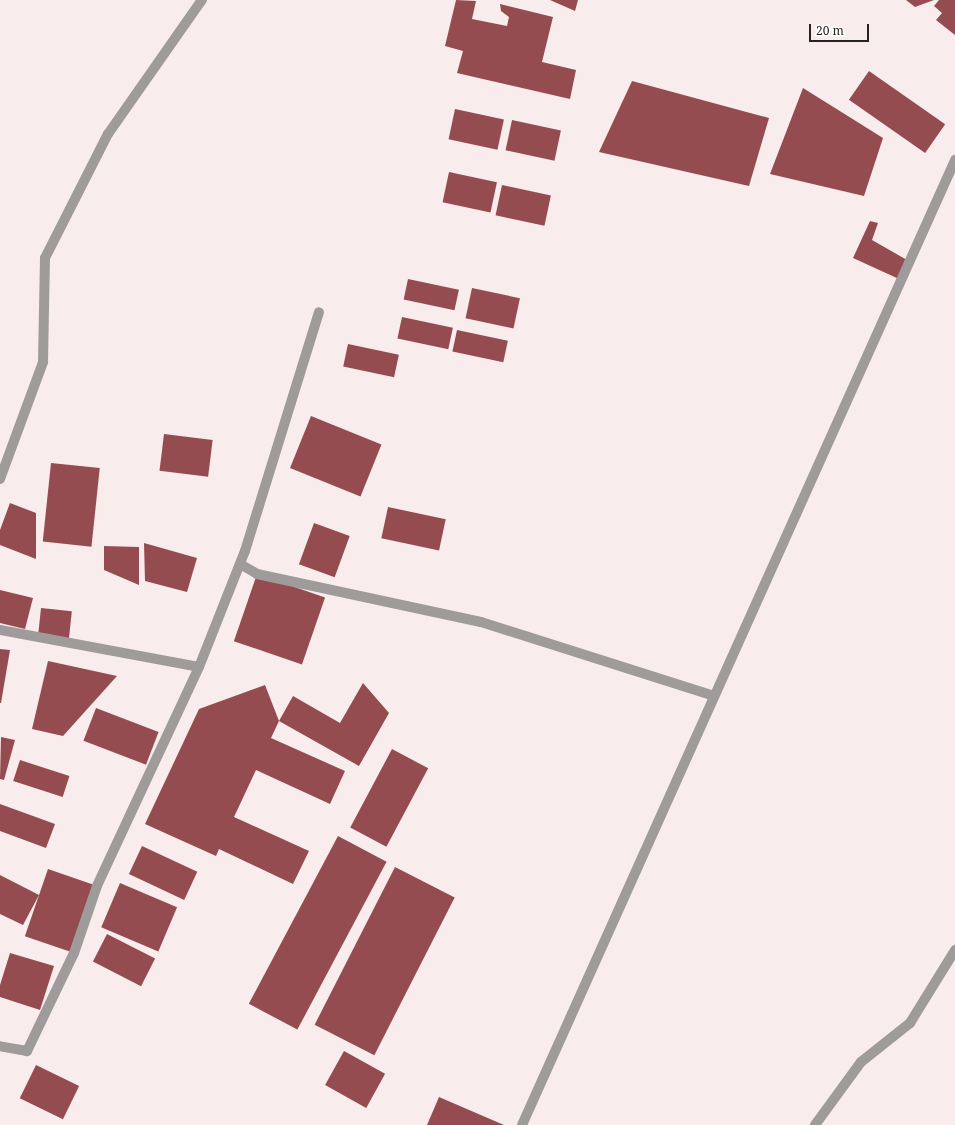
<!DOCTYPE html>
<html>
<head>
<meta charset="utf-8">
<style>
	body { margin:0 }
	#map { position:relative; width:955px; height:1125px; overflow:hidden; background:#f9ecec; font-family:"Noto Serif",serif }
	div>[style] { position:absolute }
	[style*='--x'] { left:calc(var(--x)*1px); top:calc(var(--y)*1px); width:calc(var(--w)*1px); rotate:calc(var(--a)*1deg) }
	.building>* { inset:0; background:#954c50; transform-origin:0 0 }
	.minor>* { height:10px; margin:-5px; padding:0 5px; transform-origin:5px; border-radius:5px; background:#a09b9b }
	span { translate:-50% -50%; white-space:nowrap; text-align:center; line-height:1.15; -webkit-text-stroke:4px #fff; paint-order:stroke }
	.scale { position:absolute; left:809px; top:24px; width:60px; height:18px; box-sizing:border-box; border:2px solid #272222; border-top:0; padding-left:5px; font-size:12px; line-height:14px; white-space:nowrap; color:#272222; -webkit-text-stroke:3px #fff; paint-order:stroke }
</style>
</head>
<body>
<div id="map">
	<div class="building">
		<i style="clip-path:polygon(456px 0,476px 1px,472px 19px,507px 26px,509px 17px,501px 11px,500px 4px,553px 17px,542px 62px,576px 70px,570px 99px,457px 73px,463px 51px,445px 46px)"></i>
		<i style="clip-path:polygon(550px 0,578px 0,575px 11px)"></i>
		<i style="clip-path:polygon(906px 0,934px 0,915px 7px)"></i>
		<i style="clip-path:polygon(939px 0,955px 0,955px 35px,936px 20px,942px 13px,934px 6px)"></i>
		<i style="left:869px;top:71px;width:93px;height:35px;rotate:35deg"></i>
		<i style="clip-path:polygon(632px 81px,769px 118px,749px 186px,599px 152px)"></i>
		<i style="clip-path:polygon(803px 88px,883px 138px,864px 196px,770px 174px)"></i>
		<i style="left:455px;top:109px;width:50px;height:31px;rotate:12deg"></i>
		<i style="left:512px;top:120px;width:50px;height:31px;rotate:12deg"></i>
		<i style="left:449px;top:172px;width:49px;height:31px;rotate:12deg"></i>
		<i style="left:502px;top:185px;width:50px;height:31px;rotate:12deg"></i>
		<i style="clip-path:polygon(870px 221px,878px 223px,872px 240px,907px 260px,899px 279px,853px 258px)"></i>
		<i style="left:408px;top:279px;width:52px;height:21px;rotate:12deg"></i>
		<i style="left:472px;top:288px;width:49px;height:31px;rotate:12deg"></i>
		<i style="left:402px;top:317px;width:52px;height:22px;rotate:12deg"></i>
		<i style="left:457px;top:330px;width:52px;height:22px;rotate:12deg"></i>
		<i style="left:348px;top:344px;width:52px;height:23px;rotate:12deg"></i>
		<i style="left:311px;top:416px;width:76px;height:56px;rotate:22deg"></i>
		<i style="left:164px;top:434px;width:49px;height:37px;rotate:7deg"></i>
		<i style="left:51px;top:463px;width:49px;height:79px;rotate:6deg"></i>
		<i style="clip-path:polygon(10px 503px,36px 513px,36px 559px,0 545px,0 530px)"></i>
		<i style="left:388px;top:507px;width:59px;height:32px;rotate:12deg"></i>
		<i style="left:314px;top:523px;width:38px;height:44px;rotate:20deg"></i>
		<i style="clip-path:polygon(144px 543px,197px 558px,187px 592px,145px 581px)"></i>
		<i style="clip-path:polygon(104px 546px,139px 547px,139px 585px,104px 570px)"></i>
		<i style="left:257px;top:574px;width:72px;height:71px;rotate:19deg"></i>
		<i style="clip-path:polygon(0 590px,33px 598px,25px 629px,0 623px)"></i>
		<i style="left:41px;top:608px;width:31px;height:28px;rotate:6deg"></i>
		<i style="clip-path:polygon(0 649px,10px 650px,1px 703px,0 703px)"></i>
		<i style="clip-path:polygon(48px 661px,117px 676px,63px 736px,32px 729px)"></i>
		<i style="clip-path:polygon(363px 683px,389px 713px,359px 766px,279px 721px,271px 738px,345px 771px,330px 804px,256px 770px,234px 817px,309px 851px,293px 884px,219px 849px,216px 856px,145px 824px,199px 709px,265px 685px,279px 721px,293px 696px,340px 723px)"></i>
		<i style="left:96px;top:708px;width:67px;height:35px;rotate:21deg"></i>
		<i style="clip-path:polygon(1px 737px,15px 740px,4px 780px,0 779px)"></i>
		<i style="left:392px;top:749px;width:41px;height:89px;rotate:28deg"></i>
		<i style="left:20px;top:760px;width:52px;height:22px;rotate:18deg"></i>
		<i style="clip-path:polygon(0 804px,55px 824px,46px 848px,0 831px)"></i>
		<i style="left:338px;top:836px;width:55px;height:190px;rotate:28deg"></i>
		<i style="left:142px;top:846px;width:61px;height:31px;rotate:25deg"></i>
		<i style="left:395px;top:867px;width:67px;height:177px;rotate:27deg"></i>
		<i style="left:48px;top:869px;width:52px;height:71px;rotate:19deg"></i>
		<i style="clip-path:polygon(0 875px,39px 895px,23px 925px,0 914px)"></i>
		<i style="left:120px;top:883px;width:62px;height:48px;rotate:23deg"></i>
		<i style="left:107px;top:934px;width:54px;height:31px;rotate:27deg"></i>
		<i style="clip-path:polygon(10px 953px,54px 966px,40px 1010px,0 997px,0 985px)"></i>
		<i style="left:344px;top:1051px;width:47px;height:39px;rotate:29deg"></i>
		<i style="left:36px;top:1065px;width:48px;height:37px;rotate:26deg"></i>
		<i style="clip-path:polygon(439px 1097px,504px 1125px,427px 1125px)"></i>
	</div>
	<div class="minor">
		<i style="--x:0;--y:479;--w:125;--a:-69.8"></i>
		<i style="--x:43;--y:362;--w:104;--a:-88.9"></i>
		<i style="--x:45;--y:258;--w:139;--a:-63.1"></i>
		<i style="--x:108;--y:134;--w:164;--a:-55"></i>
		<i style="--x:240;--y:564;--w:20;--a:30"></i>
		<i style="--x:257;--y:574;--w:229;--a:12.1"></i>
		<i style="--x:481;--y:622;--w:244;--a:17.6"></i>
		<i style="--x:0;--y:630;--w:202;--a:10.5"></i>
		<i style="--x:199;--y:667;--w:242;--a:115"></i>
		<i style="--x:97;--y:886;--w:71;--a:108.9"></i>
		<i style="--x:74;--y:953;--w:109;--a:115.6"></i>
		<i style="--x:27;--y:1051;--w:27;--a:-170"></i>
		<i style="--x:199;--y:667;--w:125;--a:-68.4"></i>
		<i style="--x:245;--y:551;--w:250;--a:-72.8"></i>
		<i style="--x:522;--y:1125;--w:1058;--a:-65.83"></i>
		<i style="--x:815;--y:1125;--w:78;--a:-53.9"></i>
		<i style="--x:861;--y:1062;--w:63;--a:-38.5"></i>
		<i style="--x:910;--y:1023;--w:86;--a:-58.3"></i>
	</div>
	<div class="scale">20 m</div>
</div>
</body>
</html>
